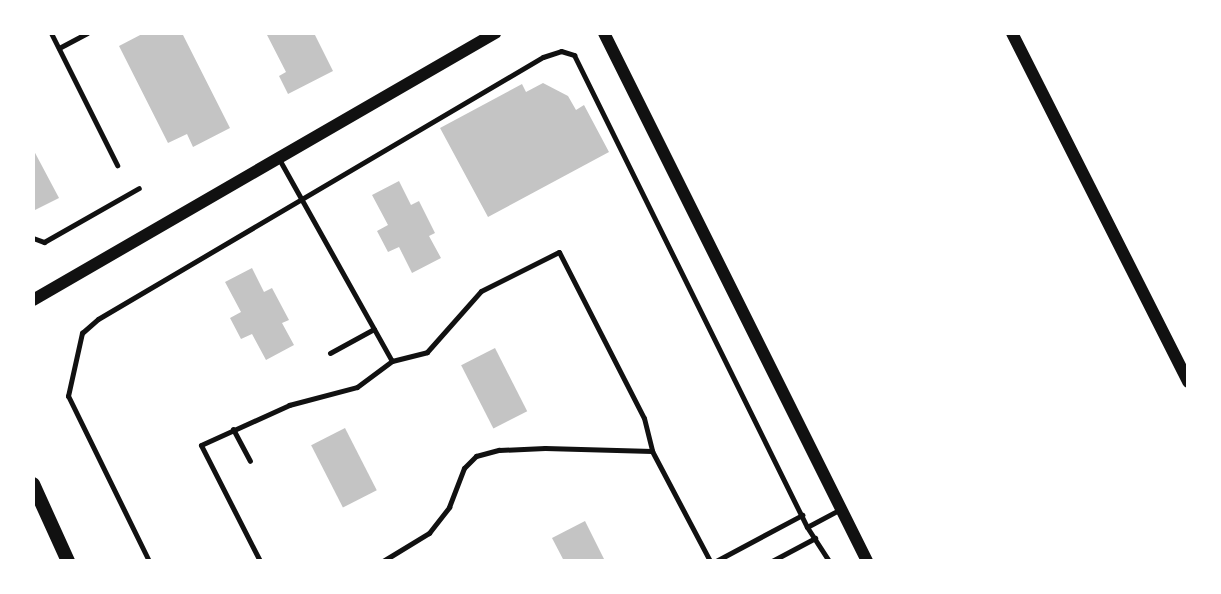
<!DOCTYPE html>
<html>
<head>
<meta charset="utf-8">
<style>
	body { margin:0 }
	#map { position:relative; width:1221px; height:594px; overflow:hidden; background:#fff; font-family:"Archivo Narrow",sans-serif }
	div>[style] { position:absolute }
	[style*='--x'] { left:calc(var(--x)*1px); top:calc(var(--y)*1px); width:calc(var(--w)*1px); rotate:calc(var(--a)*1deg) }
	.building>* { inset:0; background:#c4c4c4; transform-origin:0 0 }
	.service>* { height:5px; margin:-2.5px; padding:0 2.5px; transform-origin:2.5px; border-radius:2.5px; background:#111 }
	.tertiary>* { height:12px; margin:-6px; padding:0 6px; transform-origin:6px; border-radius:6px; background:#111 }
	.secondary>* { height:14px; margin:-7px; padding:0 7px; transform-origin:7px; border-radius:7px; background:#111 }
	span { translate:-50% -50%; white-space:nowrap; text-align:center; line-height:1.15; -webkit-text-stroke:5px #fff; paint-order:stroke }
	.frame { position:absolute; inset:0; border:35px solid #fff; pointer-events:none }
</style>
</head>
<body>
<div id="map">
	<div class="building">
		<i style="clip-path:polygon(144px 33px,182px 33px,230px 128px,193px 147px,187px 134px,168px 143px,119px 46px)"></i>
		<i style="clip-path:polygon(266px 33px,314px 33px,333px 71px,288px 94px,279px 76px,286px 72px)"></i>
		<i style="clip-path:polygon(543px 83px,568px 96px,576px 110px,584px 105px,609px 152px,488px 217px,440px 128px,522px 84px,526px 92px)"></i>
		<i style="clip-path:polygon(33px 149px,59px 198px,33px 211px)"></i>
		<i style="clip-path:polygon(399px 181px,411px 205px,419px 201px,435px 233px,429px 236px,441px 258px,412px 273px,399px 247px,388px 252px,377px 231px,388px 225px,372px 195px)"></i>
		<i style="clip-path:polygon(252px 268px,264px 292px,272px 288px,289px 320px,282px 323px,294px 345px,266px 360px,252px 334px,241px 339px,230px 318px,241px 312px,225px 282px)"></i>
		<i style="left:495px;top:348px;width:71px;height:38px;rotate:63deg"></i>
		<i style="left:345px;top:428px;width:70px;height:38px;rotate:63deg"></i>
		<i style="clip-path:polygon(585px 521px,605px 561px,564px 561px,552px 538px)"></i>
	</div>
	<div class="service">
		<i style="--x:51;--y:33;--w:148;--a:63.4"></i>
		<i style="--x:59;--y:48;--w:32;--a:-28"></i>
		<i style="--x:279;--y:159;--w:231;--a:60.8"></i>
		<i style="--x:33;--y:238;--w:12;--a:20"></i>
		<i style="--x:44;--y:242;--w:109;--a:-29.6"></i>
		<i style="--x:330;--y:353;--w:50;--a:-28.6"></i>
		<i style="--x:233;--y:429;--w:36;--a:62"></i>
		<i style="--x:807;--y:527;--w:38;--a:-28"></i>
		<i style="--x:149;--y:561;--w:184;--a:-116.1"></i>
		<i style="--x:68;--y:396;--w:65;--a:-77.5"></i>
		<i style="--x:82;--y:333;--w:21;--a:-41"></i>
		<i style="--x:98;--y:319;--w:516;--a:-30.49"></i>
		<i style="--x:543;--y:57;--w:19;--a:-18"></i>
		<i style="--x:561;--y:51;--w:14;--a:17"></i>
		<i style="--x:574;--y:55;--w:526;--a:63.73"></i>
		<i style="--x:807;--y:527;--w:40;--a:57.1"></i>
		<i style="--x:260;--y:561;--w:130;--a:-117"></i>
		<i style="--x:201;--y:445;--w:97;--a:-24.4"></i>
		<i style="--x:289;--y:405;--w:70;--a:-14.8"></i>
		<i style="--x:357;--y:387;--w:44;--a:-36.6"></i>
		<i style="--x:392;--y:361;--w:36;--a:-14"></i>
		<i style="--x:427;--y:352;--w:81;--a:-48.5"></i>
		<i style="--x:481;--y:291;--w:87;--a:-26.6"></i>
		<i style="--x:559;--y:252;--w:186;--a:62.9"></i>
		<i style="--x:644;--y:418;--w:34;--a:76"></i>
		<i style="--x:652;--y:451;--w:124;--a:62.2"></i>
		<i style="--x:383;--y:561;--w:54;--a:-31.3"></i>
		<i style="--x:429;--y:533;--w:33;--a:-52"></i>
		<i style="--x:449;--y:507;--w:42;--a:-69"></i>
		<i style="--x:464;--y:468;--w:17;--a:-45"></i>
		<i style="--x:476;--y:456;--w:24;--a:-15"></i>
		<i style="--x:499;--y:450;--w:46;--a:-2.5"></i>
		<i style="--x:545;--y:448;--w:107;--a:1.6"></i>
		<i style="--x:716;--y:561;--w:98;--a:-28.1"></i>
		<i style="--x:772;--y:561;--w:49;--a:-28.1"></i>
	</div>
	<div class="tertiary">
		<i style="--x:604;--y:33;--w:590;--a:63.52"></i>
		<i style="--x:1012;--y:33;--w:391;--a:63.2"></i>
		<i style="--x:33;--y:300;--w:534;--a:-30.02"></i>
	</div>
	<div class="secondary">
		<i style="--x:33;--y:484;--w:85;--a:65.6"></i>
	</div>
	<div class="frame"></div>
</div>
</body>
</html>
